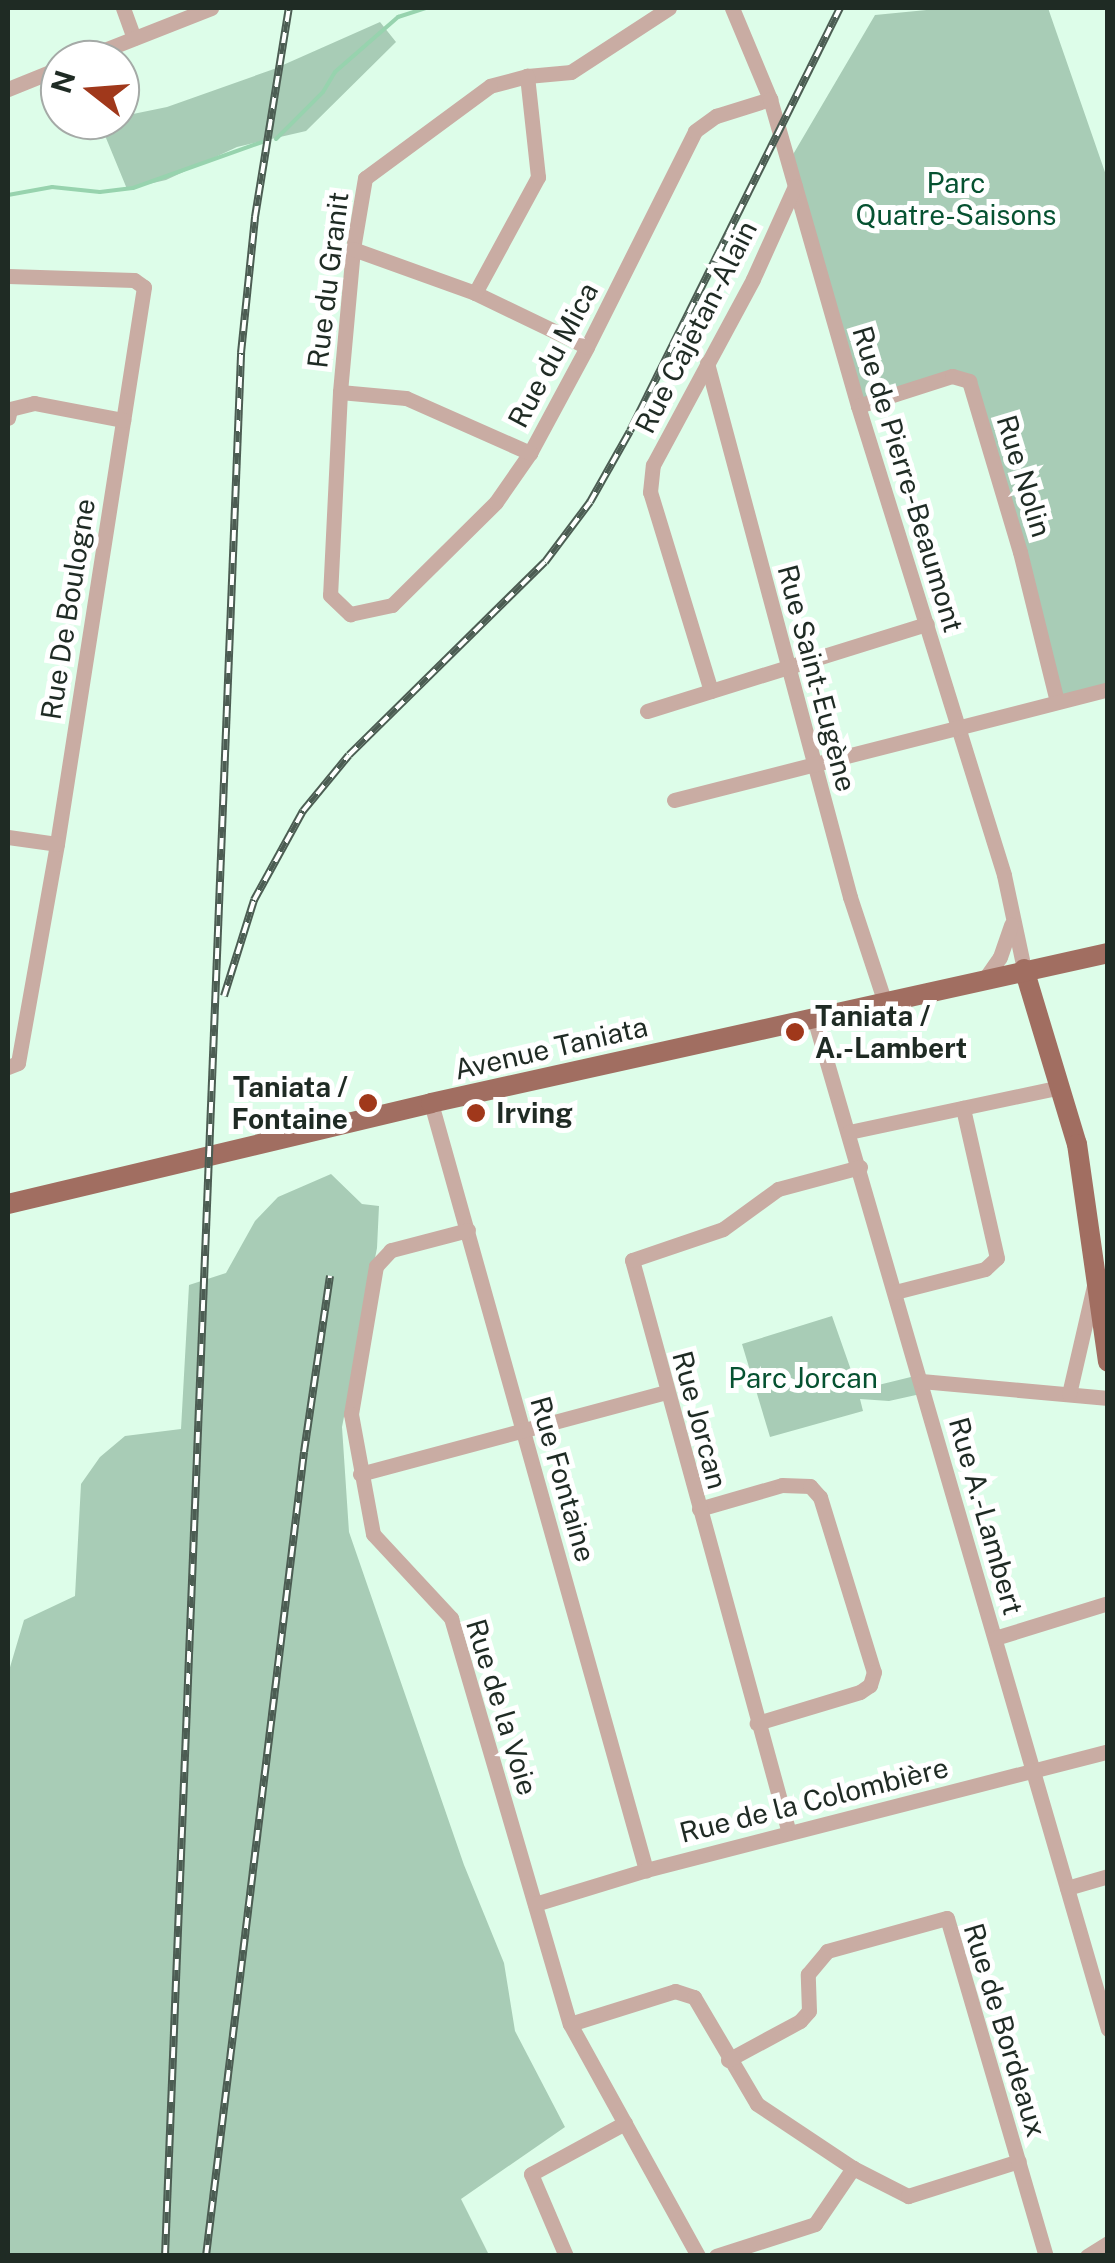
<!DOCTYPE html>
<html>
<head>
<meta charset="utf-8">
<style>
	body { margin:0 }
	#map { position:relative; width:1115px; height:2263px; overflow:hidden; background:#ddfde9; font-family:"Public Sans",sans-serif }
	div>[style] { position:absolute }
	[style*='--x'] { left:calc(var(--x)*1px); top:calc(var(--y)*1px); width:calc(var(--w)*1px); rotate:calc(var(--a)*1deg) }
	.green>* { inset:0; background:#a8ccb6 }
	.stream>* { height:4px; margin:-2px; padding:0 2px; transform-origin:2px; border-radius:2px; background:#97d3ae }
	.minor>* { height:15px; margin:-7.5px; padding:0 7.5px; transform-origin:7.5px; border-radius:7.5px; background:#c9aca3 }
	.major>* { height:20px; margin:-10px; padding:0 10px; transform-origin:10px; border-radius:10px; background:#a16e61 }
	.rail>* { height:8px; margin-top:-4px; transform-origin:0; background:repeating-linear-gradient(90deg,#fff 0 11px,#4c5d53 0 22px); box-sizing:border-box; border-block:2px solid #4c5d53 }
	.dots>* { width:28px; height:28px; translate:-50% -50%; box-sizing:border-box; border:5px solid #fff; border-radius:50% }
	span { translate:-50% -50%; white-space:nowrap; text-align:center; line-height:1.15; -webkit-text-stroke:10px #fff; paint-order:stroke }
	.park-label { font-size:28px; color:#065231 }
	.street-label { font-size:28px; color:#1f2b24 }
	.poi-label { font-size:28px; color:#1f2b24; font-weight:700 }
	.left { translate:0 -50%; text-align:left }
	.right { translate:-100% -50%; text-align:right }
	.frame { position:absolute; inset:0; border:10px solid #1f2b24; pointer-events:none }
	.north { position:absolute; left:40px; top:40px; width:100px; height:100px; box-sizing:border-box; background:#fff; border:2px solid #a5aaa7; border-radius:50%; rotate:287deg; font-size:28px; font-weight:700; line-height:40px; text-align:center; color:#1f2b24 }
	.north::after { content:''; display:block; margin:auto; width:35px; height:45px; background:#a0381b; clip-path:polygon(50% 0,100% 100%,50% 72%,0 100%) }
</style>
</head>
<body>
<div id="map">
	<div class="green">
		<i style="clip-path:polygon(947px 8px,1048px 8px,1107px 178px,1107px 689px,1056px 698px,969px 381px,952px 376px,858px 406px,788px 163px,875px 15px)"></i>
		<i style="clip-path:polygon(380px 22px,396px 42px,306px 131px,237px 147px,166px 180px,127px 189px,99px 121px,167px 107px,274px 69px)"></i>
		<i style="clip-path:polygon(331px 1174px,362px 1204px,379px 1206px,377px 1248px,342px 1427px,349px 1532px,464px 1865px,504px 1963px,515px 2031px,565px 2127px,461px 2199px,489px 2255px,8px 2256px,8px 1674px,24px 1620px,75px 1596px,81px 1484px,100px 1457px,125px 1436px,181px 1429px,189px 1285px,226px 1273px,255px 1221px,278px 1197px)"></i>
		<i style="clip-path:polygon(832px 1316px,858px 1390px,919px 1375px,925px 1393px,889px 1401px,860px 1399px,863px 1411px,770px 1437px,742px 1344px)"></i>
	</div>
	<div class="stream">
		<i style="--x:276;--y:139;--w:66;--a:-45"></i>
		<i style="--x:323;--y:92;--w:23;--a:-59"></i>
		<i style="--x:335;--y:72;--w:84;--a:-41.1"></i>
		<i style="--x:398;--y:17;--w:29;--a:-18"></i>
		<i style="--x:8;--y:195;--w:45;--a:-10.3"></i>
		<i style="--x:52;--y:187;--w:48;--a:5.9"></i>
		<i style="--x:100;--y:192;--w:33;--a:-7"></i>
		<i style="--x:133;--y:188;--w:137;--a:-19.6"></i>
	</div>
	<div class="minor">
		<i style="--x:123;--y:8;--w:32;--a:70"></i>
		<i style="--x:669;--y:8;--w:117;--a:146.9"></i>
		<i style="--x:571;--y:72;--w:44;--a:174.8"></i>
		<i style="--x:527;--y:76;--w:38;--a:165"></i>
		<i style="--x:490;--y:86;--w:155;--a:143.6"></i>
		<i style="--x:365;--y:178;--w:72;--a:99.6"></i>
		<i style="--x:353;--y:249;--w:144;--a:95.2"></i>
		<i style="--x:340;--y:392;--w:203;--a:92.8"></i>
		<i style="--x:330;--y:595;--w:28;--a:44"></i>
		<i style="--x:350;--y:614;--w:43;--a:-12.1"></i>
		<i style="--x:392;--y:605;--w:146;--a:-44.7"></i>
		<i style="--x:496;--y:502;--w:60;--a:-55.2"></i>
		<i style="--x:530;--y:453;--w:120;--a:-61.7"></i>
		<i style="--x:587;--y:347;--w:241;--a:-63.4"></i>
		<i style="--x:695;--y:131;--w:26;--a:-36"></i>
		<i style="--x:716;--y:116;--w:57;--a:-17.5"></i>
		<i style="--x:732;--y:8;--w:99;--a:67.3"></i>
		<i style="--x:770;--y:99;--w:319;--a:74"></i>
		<i style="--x:858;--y:406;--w:491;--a:72.7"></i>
		<i style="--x:1004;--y:875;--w:96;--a:78"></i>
		<i style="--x:79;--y:60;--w:142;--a:-21.5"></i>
		<i style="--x:8;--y:89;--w:56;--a:-22"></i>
		<i style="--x:353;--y:249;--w:130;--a:19.8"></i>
		<i style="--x:475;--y:293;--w:124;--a:25.7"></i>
		<i style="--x:8;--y:276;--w:126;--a:1.8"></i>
		<i style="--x:134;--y:280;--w:12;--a:35"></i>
		<i style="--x:144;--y:287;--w:564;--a:98.88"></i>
		<i style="--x:57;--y:844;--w:222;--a:100.1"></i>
		<i style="--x:18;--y:1063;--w:11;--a:158"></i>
		<i style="--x:475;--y:293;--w:132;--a:-61.5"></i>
		<i style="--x:538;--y:177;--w:102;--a:-96.2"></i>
		<i style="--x:707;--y:363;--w:553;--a:75.01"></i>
		<i style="--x:850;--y:897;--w:112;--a:71.7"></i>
		<i style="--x:340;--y:392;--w:66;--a:5.2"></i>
		<i style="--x:406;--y:398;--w:136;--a:23.9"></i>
		<i style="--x:858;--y:406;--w:99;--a:-17.7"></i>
		<i style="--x:952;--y:376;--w:18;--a:16"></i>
		<i style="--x:969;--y:381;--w:178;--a:73.4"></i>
		<i style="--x:1020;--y:552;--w:150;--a:76.1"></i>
		<i style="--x:8;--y:418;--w:9;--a:-77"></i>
		<i style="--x:10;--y:409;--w:25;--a:-14"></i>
		<i style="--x:34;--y:403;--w:91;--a:10.8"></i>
		<i style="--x:711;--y:691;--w:208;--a:-107"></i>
		<i style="--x:650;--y:492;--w:27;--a:-84"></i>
		<i style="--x:653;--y:465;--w:211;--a:-61.7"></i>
		<i style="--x:753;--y:279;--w:102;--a:-65.7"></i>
		<i style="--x:647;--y:711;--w:293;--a:-17.3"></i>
		<i style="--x:674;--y:800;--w:448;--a:-14.3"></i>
		<i style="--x:8;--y:837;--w:49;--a:8.1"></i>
		<i style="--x:986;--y:977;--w:24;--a:-55"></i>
		<i style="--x:1000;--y:957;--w:34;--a:-71"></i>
		<i style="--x:814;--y:1018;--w:1053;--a:73.79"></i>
		<i style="--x:431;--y:1103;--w:797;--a:74.34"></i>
		<i style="--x:849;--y:1132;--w:216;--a:-12"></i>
		<i style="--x:468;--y:1230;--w:80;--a:165.4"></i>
		<i style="--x:391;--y:1250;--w:22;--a:133"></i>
		<i style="--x:376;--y:1266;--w:150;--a:99.6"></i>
		<i style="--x:351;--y:1414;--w:122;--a:79.6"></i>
		<i style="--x:373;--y:1534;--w:115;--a:47.1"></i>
		<i style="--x:451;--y:1618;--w:423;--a:73.7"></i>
		<i style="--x:570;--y:2024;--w:265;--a:61.1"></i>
		<i style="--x:895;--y:1292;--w:93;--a:-14.3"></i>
		<i style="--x:985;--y:1269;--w:16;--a:-43"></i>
		<i style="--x:997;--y:1258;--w:154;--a:-102.8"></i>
		<i style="--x:921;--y:1381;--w:188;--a:5.2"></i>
		<i style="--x:1069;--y:1394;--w:111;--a:-77"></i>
		<i style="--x:360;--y:1474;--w:317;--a:-15"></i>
		<i style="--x:699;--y:1509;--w:86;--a:-16.1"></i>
		<i style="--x:782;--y:1485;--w:28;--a:2"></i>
		<i style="--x:810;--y:1486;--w:15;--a:48"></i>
		<i style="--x:820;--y:1497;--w:183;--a:72.9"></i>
		<i style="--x:874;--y:1672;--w:14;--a:107"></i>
		<i style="--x:870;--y:1685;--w:12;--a:145"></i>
		<i style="--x:860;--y:1692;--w:108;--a:163.2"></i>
		<i style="--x:995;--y:1638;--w:118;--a:-17.2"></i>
		<i style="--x:789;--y:1833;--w:594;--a:-105.32"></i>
		<i style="--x:632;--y:1260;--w:96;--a:-18.8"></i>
		<i style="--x:723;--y:1229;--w:68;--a:-36"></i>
		<i style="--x:778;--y:1189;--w:85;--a:-15"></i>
		<i style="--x:1067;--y:1888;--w:43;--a:-16.3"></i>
		<i style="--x:535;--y:1904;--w:116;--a:-17"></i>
		<i style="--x:646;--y:1870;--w:477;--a:-14.4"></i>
		<i style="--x:570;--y:2024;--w:110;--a:-17.4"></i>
		<i style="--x:675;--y:1991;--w:20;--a:18"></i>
		<i style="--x:694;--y:1997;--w:124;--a:59.5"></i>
		<i style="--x:757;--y:2104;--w:115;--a:33.7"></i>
		<i style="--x:853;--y:2168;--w:62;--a:27"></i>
		<i style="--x:908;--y:2196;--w:116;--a:-17.5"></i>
		<i style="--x:728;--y:2060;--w:82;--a:-28.4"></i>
		<i style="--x:800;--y:2021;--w:13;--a:-48"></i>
		<i style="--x:809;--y:2011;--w:37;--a:-92"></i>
		<i style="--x:808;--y:1974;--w:30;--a:-50"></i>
		<i style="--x:827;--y:1951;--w:124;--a:-15.4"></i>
		<i style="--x:947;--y:1918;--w:352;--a:73.7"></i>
		<i style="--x:566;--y:2256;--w:89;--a:-113.1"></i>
		<i style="--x:531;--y:2174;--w:107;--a:-28.5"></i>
		<i style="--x:716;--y:2256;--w:104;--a:-17.9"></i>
		<i style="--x:815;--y:2224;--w:68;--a:-55.8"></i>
		<i style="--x:1087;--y:2256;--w:25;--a:-32"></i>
	</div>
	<div class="major">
		<i style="--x:1024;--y:969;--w:183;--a:73.2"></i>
		<i style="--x:1077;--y:1144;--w:220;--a:81.9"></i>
		<i style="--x:8;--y:1204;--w:435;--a:-13.4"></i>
		<i style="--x:431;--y:1103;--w:693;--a:-12.49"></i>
	</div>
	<div class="rail">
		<i style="--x:224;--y:996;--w:101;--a:-72.6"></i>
		<i style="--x:254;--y:900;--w:102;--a:-61.2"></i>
		<i style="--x:303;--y:811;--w:72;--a:-50.6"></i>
		<i style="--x:349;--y:755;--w:275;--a:-44.6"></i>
		<i style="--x:545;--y:562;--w:75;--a:-53.1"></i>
		<i style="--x:590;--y:502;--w:81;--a:-60.6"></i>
		<i style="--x:630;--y:431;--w:472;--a:-63.6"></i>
		<i style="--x:165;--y:2256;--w:1905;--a:-87.71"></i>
		<i style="--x:241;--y:353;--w:137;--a:-84.1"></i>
		<i style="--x:255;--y:217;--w:212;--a:-80.8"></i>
		<i style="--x:206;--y:2256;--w:810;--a:-83.05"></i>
		<i style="--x:304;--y:1452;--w:178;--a:-81.6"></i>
	</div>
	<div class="dots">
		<i style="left:795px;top:1032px;background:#a0381b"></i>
		<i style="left:368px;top:1103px;background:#a0381b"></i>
		<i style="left:476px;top:1113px;background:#a0381b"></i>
	</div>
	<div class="park-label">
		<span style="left:956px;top:199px">Parc<br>Quatre-Saisons</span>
		<span style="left:803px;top:1378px">Parc Jorcan</span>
	</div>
	<div class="street-label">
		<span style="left:328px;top:280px;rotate:-83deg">Rue du Granit</span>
		<span style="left:696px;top:327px;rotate:-63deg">Rue Cajetan-Alain</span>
		<span style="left:553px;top:355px;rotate:-62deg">Rue du Mica</span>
		<span style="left:1024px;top:476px;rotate:73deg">Rue Nolin</span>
		<span style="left:908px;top:479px;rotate:73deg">Rue de Pierre-Beaumont</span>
		<span style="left:68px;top:609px;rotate:-81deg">Rue De Boulogne</span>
		<span style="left:817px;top:678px;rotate:75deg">Rue Saint-Eugène</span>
		<span style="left:551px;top:1048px;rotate:-13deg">Avenue Taniata</span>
		<span style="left:700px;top:1420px;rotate:75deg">Rue Jorcan</span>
		<span style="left:563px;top:1479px;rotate:74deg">Rue Fontaine</span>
		<span style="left:986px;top:1516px;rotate:74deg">Rue A.-Lambert</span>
		<span style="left:502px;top:1707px;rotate:73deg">Rue de la Voie</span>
		<span style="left:814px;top:1800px;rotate:-14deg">Rue de la Colombière</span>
		<span style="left:1005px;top:2030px;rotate:73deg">Rue de Bordeaux</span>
	</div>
	<div class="poi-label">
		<span class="left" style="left:815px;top:1032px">Taniata /<br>A.-Lambert</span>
		<span class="right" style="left:348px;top:1103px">Taniata /<br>Fontaine</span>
		<span class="left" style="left:496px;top:1113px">Irving</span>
	</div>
	<div class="frame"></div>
	<div class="north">N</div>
</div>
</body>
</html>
